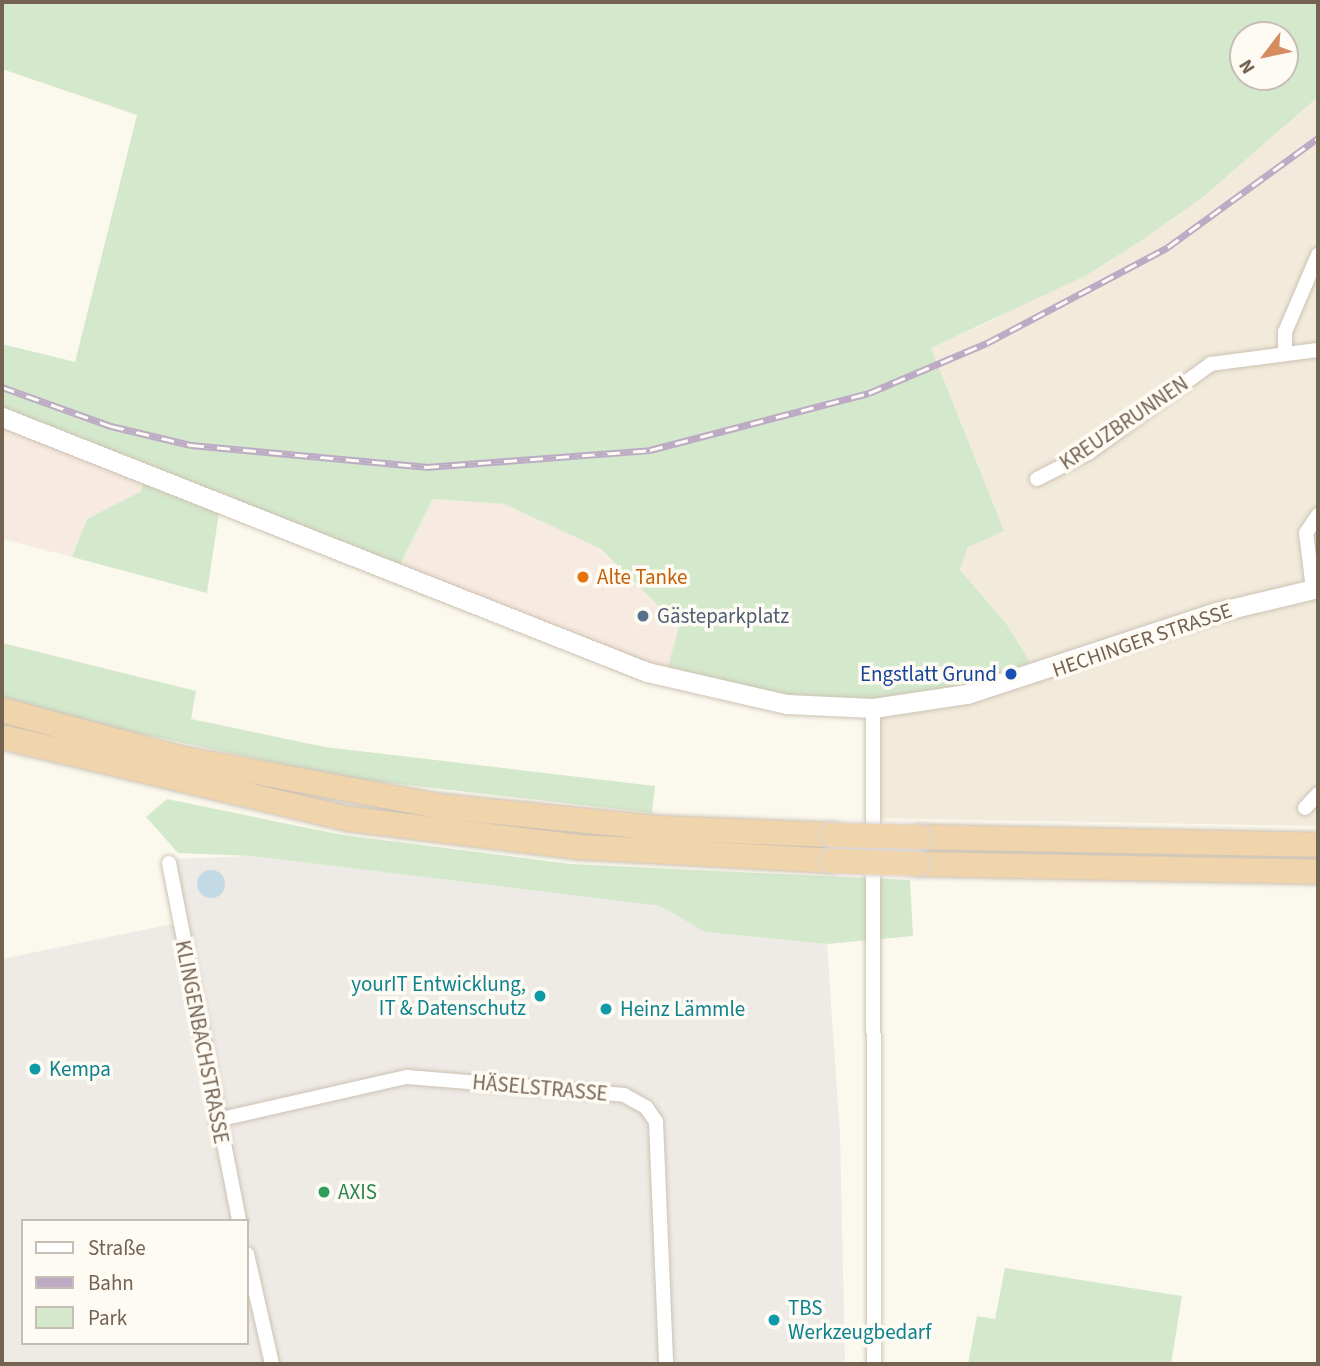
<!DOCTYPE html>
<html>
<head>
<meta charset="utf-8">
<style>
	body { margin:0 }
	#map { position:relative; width:1320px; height:1366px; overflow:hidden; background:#fbf8ed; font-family:"Source Sans 3",sans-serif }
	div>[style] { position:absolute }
	.residential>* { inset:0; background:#f2ebdc }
	.commercial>* { inset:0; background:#f7eae0 }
	.industrial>* { inset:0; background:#eeeae5 }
	.green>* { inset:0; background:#d4e8cc }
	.water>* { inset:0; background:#c3dae4 }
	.round { border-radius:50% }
	.roads { filter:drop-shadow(0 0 2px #cdc2b4) drop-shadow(0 0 2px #cdc2b4) }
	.minor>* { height:14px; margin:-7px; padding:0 7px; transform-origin:7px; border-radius:7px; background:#fff }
	.tertiary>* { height:19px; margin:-9.5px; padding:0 9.5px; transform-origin:9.5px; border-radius:9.5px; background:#fff }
	.trunk>* { height:24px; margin:-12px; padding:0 12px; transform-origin:12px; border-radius:12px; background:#f0d4ac }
	.rail>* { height:7px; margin-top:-3.5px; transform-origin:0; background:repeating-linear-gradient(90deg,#fefbf4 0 13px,#bdabc5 0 26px); box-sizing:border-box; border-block:2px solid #bdabc5 }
	.bridges { filter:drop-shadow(0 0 2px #dbd6d2) drop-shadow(0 0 2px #dbd6d2) }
	.trunk-bridge>* { height:24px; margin:-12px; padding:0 12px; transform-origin:12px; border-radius:12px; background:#f0d4ac }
	.dots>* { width:19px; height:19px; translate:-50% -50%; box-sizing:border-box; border:4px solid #fefbf4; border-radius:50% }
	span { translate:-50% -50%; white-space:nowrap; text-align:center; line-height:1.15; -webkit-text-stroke:7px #fefbf4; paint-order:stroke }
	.street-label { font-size:21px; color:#756352 }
	.food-label { font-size:21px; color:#c56008 }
	.left { translate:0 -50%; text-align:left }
	.service-label { font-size:21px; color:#4e5e75 }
	.transit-label { font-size:21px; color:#164399 }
	.right { translate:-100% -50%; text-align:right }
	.culture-label { font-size:21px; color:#0d838f }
	.leisure-label { font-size:21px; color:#27864d }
	.frame { position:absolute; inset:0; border:4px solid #756352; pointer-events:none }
	.legend { position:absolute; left:21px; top:1219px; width:228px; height:126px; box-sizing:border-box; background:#fefbf4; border:2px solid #c7beb3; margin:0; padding:9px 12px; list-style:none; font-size:21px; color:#756352 }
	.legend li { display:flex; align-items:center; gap:14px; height:35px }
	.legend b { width:35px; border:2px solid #c7beb3 }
	.north { position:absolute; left:1229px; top:21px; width:70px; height:70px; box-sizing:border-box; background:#fefbf4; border:2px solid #c7beb3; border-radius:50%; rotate:238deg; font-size:19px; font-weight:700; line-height:28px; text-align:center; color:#756352 }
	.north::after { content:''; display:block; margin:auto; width:24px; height:32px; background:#d78c60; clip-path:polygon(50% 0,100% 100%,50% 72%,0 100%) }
</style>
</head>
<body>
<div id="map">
	<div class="residential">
		<i style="clip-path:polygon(1318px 97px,1318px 826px,871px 818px,873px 708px,1005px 622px,960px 570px,968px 547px,1003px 531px,930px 348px,993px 320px,1203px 197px)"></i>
	</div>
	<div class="commercial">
		<i style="clip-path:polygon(2px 417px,148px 476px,140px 492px,87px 519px,72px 557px,2px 539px)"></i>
		<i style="clip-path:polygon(433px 499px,504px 504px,601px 549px,680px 626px,665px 678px,396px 573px)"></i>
	</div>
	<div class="industrial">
		<i style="clip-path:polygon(evenodd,252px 856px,660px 906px,705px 932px,827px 944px,840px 1135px,845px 1364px,2px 1364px,2px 959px,187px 921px,176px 859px,252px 856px,23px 1221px,247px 1221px,247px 1343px,23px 1343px,23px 1221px)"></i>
	</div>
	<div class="green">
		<i style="clip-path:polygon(evenodd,2px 2px,1318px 2px,1318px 97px,1203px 197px,1139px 242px,1085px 276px,931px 348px,1004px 531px,968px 547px,960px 570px,1005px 622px,1038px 675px,873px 708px,665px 678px,679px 626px,601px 549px,504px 504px,433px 499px,396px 573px,220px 505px,207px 593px,72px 557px,87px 519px,140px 492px,148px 476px,2px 417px,2px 344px,75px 362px,137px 115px,2px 69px,2px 2px,1243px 35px,1285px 35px,1285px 77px,1243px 77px,1243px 35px)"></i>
		<i style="clip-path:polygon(2px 643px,196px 691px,191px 719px,325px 747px,655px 786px,652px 813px,347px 778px,90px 723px,2px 697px)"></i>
		<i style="clip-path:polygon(167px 799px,342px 835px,570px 864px,910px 880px,913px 936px,827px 944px,705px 932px,660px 906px,252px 856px,178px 853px,146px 817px)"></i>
		<i style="clip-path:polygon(1005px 1268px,1182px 1296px,1171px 1364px,968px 1364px,977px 1316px,995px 1319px)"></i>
	</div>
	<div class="water">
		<i class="round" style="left:197px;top:870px;width:28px;height:28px"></i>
	</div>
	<div class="roads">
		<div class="minor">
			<i style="left:1285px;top:353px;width:21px;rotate:-90deg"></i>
			<i style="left:1285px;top:332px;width:84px;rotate:-66.8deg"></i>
			<i style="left:1037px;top:479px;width:57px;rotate:-27deg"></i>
			<i style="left:1088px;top:453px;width:152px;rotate:-35.9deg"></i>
			<i style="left:1211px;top:364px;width:108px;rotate:-7.5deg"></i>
			<i style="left:1313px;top:589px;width:56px;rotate:-97.1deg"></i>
			<i style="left:1306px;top:533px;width:22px;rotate:-56deg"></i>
			<i style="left:873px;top:708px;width:656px;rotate:89.91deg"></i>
			<i style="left:1305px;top:808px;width:19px;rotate:-47deg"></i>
			<i style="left:169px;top:863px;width:365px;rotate:78.9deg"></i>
			<i style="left:217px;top:1120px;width:195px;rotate:-12.8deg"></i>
			<i style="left:407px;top:1077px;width:218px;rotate:4.7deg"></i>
			<i style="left:624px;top:1095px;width:25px;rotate:29deg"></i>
			<i style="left:646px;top:1107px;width:18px;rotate:56deg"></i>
			<i style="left:656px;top:1122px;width:242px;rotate:87.6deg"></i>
			<i style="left:247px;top:1254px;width:113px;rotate:77.2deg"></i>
		</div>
		<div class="tertiary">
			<i style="left:2px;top:417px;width:694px;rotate:21.57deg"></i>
			<i style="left:647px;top:672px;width:144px;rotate:12.9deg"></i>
			<i style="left:787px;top:704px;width:86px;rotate:2.7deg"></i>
			<i style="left:873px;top:708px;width:95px;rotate:-8.5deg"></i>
			<i style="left:967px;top:694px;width:263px;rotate:-18.2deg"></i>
			<i style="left:1217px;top:612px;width:104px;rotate:-13.4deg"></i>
		</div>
		<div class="trunk">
			<i style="left:2px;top:710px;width:184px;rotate:15.1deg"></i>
			<i style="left:180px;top:758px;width:262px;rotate:10.5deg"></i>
			<i style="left:438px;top:806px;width:221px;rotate:5.7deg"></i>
			<i style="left:658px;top:828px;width:175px;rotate:2.3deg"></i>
			<i style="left:2px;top:737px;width:358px;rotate:13.3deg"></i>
			<i style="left:350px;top:819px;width:230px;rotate:7deg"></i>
			<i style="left:578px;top:847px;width:255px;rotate:3.1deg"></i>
			<i style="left:919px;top:837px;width:399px;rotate:1.1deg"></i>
			<i style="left:918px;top:864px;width:400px;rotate:1.1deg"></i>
		</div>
	</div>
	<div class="rail">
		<i style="left:2px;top:387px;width:116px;rotate:19.7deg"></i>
		<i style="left:111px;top:426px;width:82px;rotate:13.4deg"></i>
		<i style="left:191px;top:445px;width:236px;rotate:5.3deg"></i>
		<i style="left:426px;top:467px;width:225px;rotate:-4.3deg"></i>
		<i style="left:650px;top:450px;width:226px;rotate:-14.6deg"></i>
		<i style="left:869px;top:393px;width:128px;rotate:-23deg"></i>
		<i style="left:987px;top:343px;width:205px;rotate:-27.9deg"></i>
		<i style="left:1168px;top:247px;width:185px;rotate:-36deg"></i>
	</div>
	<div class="bridges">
		<div class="trunk-bridge">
			<i style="left:833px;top:835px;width:86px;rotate:1.3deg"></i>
			<i style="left:833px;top:861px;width:85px;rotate:2deg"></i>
		</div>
	</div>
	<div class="dots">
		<i style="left:583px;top:577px;background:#e8710a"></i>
		<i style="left:643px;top:616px;background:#5c6f8a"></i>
		<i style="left:1011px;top:674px;background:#1a4fb4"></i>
		<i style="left:540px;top:996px;background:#0f9aa8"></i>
		<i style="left:606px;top:1009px;background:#0f9aa8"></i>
		<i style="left:35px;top:1069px;background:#0f9aa8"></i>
		<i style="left:324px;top:1192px;background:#2e9e5b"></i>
		<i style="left:774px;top:1320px;background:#0f9aa8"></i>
	</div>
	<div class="street-label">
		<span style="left:1124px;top:423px;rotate:-34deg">KREUZBRUNNEN</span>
		<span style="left:1142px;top:640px;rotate:-19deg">HECHINGER STRASSE</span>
		<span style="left:202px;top:1042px;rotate:79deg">KLINGENBACHSTRASSE</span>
		<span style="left:540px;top:1088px;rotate:5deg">HÄSELSTRASSE</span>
	</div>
	<div class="food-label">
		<span class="left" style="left:597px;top:577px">Alte Tanke</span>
	</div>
	<div class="service-label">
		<span class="left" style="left:657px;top:616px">Gästeparkplatz</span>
	</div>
	<div class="transit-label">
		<span class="right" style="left:997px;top:674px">Engstlatt Grund</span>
	</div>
	<div class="culture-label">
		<span class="right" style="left:526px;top:996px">yourIT Entwicklung,<br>IT &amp; Datenschutz</span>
		<span class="left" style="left:620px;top:1009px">Heinz Lämmle</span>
		<span class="left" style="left:49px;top:1069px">Kempa</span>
		<span class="left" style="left:788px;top:1320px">TBS<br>Werkzeugbedarf</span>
	</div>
	<div class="leisure-label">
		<span class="left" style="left:338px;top:1192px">AXIS</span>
	</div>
	<div class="frame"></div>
	<ul class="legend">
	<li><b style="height:9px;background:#fff"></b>Straße</li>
	<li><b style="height:9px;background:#bdabc5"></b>Bahn</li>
	<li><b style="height:19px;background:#d4e8cc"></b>Park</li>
	</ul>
	<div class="north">N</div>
</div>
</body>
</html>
